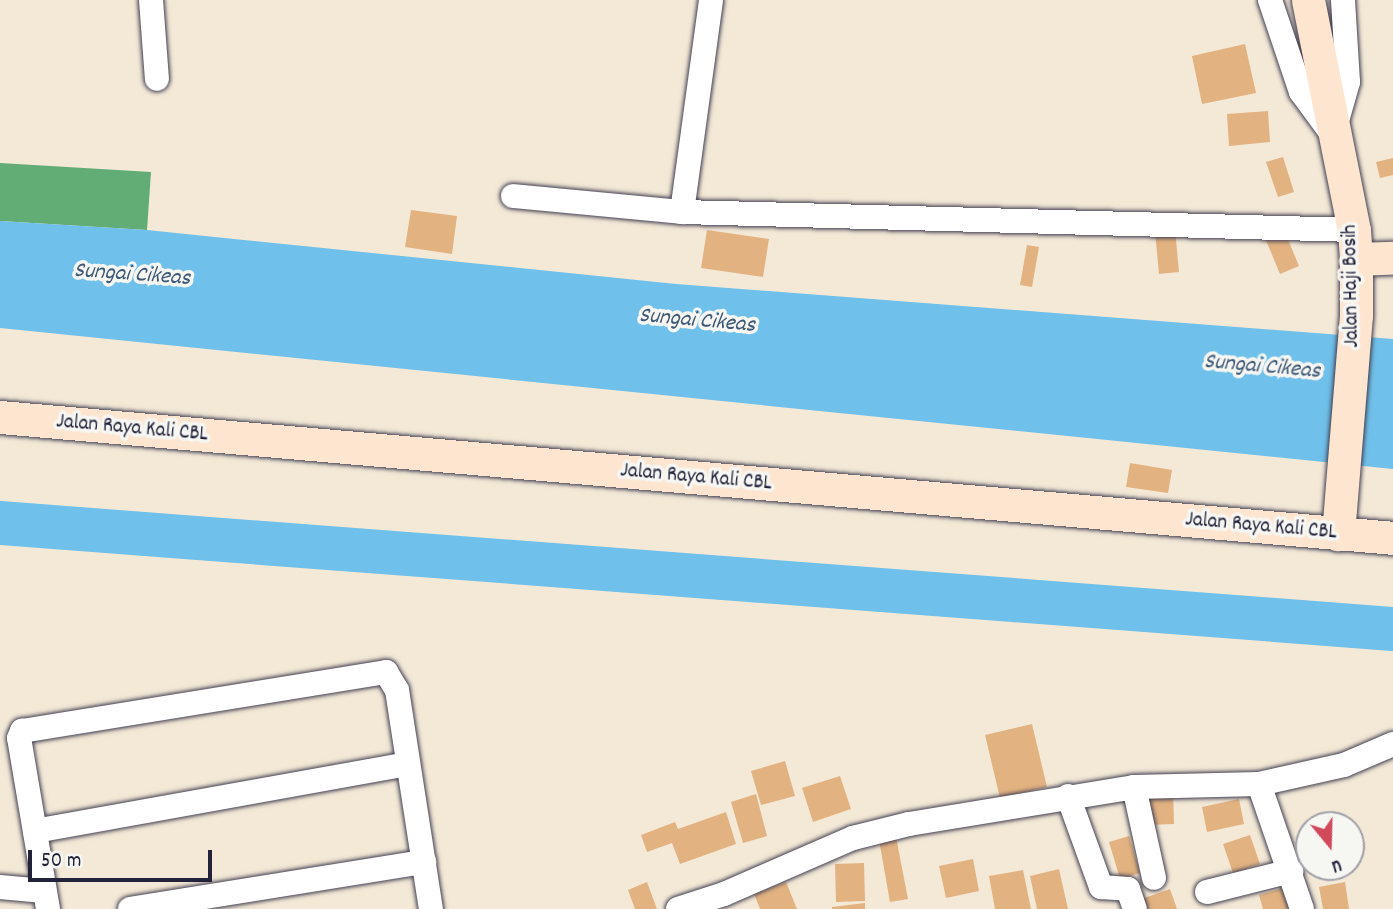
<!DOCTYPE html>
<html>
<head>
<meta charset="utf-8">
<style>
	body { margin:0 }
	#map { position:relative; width:1393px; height:909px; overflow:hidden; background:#f4e9d7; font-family:Dekko,sans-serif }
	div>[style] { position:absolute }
	.forest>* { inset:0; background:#62ac75 }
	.water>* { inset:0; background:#6fc0ea }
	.river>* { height:44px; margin:-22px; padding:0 22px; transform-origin:22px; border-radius:22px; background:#6fc0ea }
	.building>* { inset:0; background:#e3b281 }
	.roads { filter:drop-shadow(0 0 2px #424052) drop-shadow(0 0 2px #424052) }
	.street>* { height:24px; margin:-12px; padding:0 12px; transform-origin:12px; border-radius:12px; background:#fff }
	.secondary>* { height:33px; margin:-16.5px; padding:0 16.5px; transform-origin:16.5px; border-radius:16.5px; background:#fde5d0 }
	span { translate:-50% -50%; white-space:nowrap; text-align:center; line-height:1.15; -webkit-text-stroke:7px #f6f6f2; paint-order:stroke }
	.street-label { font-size:21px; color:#22223b }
	.water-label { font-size:23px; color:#3d5978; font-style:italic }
	.north { position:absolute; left:1295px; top:811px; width:70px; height:70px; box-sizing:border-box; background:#f6f6f2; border:2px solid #a1a1a9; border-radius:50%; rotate:161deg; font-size:19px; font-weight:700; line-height:28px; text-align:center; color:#22223b }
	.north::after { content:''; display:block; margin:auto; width:24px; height:32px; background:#d1495b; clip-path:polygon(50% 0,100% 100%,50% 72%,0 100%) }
	.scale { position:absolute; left:28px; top:850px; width:184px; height:32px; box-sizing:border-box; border:4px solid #22223b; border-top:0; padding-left:9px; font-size:21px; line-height:24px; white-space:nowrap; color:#22223b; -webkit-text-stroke:5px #f6f6f2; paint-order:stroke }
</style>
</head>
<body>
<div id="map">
	<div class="forest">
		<i style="clip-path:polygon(0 163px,151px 172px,147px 230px,0 221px)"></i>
	</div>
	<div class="water">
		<i style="clip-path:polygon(0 221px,147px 230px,676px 284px,1393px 339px,1393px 469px,0 328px)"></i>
	</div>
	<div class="river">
		<i style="left:0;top:523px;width:1397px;rotate:4.35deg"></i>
	</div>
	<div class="building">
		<i style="clip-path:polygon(1245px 44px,1256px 93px,1202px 104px,1192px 56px)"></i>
		<i style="clip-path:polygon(1268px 111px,1270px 142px,1229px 146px,1227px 114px)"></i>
		<i style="clip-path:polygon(1283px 157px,1294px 192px,1278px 197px,1266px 162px)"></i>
		<i style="clip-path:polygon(1393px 158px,1393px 175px,1380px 178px,1376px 162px)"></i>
		<i style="clip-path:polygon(411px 210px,457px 216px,452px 254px,405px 247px)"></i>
		<i style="clip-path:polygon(1175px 229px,1179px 272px,1159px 274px,1155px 231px)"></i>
		<i style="clip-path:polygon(707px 230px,769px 239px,763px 277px,701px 268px)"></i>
		<i style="clip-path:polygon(1284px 230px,1299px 266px,1280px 274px,1265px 238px)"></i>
		<i style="clip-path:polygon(1027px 245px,1039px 247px,1032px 287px,1020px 285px)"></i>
		<i style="clip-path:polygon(1130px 463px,1172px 470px,1168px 493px,1126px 487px)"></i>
		<i style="clip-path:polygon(1032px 724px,1047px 787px,1000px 798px,985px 735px)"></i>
		<i style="clip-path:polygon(785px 761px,795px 796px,761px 805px,751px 771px)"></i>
		<i style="clip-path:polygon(840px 776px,851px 809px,813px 822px,802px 788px)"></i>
		<i style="clip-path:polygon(1173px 791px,1174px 824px,1146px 825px,1145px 792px)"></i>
		<i style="clip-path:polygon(756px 794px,767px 836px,743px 843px,731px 802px)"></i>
		<i style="clip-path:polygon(1239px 799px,1244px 824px,1207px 832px,1202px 807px)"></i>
		<i style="clip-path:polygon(726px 812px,736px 844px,680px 864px,672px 843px,647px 852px,641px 835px,675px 822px,678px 829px)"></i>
		<i style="clip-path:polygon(1250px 835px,1260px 864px,1233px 873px,1223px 844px)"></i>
		<i style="clip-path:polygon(1129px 836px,1140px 873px,1120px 879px,1109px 842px)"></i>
		<i style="clip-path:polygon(896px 837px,908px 899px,890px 902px,879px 840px)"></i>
		<i style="clip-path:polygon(973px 859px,979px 891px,946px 898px,939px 866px)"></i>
		<i style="clip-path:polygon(864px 863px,865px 901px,836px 902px,835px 864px)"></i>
		<i style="clip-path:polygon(1059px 869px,1068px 909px,1037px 909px,1030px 876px)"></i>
		<i style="clip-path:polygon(1023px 870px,1031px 909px,995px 909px,989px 876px)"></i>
		<i style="clip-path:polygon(647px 882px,657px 909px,635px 909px,628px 890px)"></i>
		<i style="clip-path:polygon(786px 882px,797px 909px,760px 909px,754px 894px)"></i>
		<i style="clip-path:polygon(1345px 882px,1349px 909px,1323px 909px,1319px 887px)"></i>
		<i style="clip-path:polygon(1287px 887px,1293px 909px,1263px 909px,1259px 895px)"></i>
		<i style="clip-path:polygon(1170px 889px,1177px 909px,1142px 909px,1139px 900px)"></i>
		<i style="clip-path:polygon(865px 903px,865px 909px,832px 909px,832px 907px)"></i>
	</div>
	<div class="roads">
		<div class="street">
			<i style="left:151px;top:0;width:79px;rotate:85.7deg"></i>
			<i style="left:1270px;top:0;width:97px;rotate:71.4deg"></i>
			<i style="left:1301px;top:92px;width:52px;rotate:53.6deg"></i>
			<i style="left:1335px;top:128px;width:48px;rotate:-74.2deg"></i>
			<i style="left:1348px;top:82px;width:82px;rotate:-93.5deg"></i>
			<i style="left:513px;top:196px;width:170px;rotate:5.4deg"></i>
			<i style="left:682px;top:212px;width:672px;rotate:1.53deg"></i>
			<i style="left:682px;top:212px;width:214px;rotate:-82.2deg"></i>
			<i style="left:1259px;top:784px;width:132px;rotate:71deg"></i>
			<i style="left:1134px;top:787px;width:93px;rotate:77.6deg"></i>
			<i style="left:1068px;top:796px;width:97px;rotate:70.1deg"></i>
			<i style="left:1101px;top:887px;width:27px;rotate:4deg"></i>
			<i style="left:1128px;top:889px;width:21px;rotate:71deg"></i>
			<i style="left:35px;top:831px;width:378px;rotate:-10.2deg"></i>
			<i style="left:0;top:887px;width:44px;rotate:5.2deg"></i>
			<i style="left:1207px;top:892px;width:87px;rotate:-14deg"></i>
			<i style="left:48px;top:909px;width:173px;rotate:-99.6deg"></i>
			<i style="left:19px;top:738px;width:8px;rotate:-67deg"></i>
			<i style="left:22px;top:731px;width:369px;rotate:-9.2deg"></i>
			<i style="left:386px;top:672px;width:21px;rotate:59deg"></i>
			<i style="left:397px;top:690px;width:222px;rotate:81.2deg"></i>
			<i style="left:130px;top:909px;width:298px;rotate:-9.1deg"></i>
			<i style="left:678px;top:909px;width:48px;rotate:-18.1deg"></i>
			<i style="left:724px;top:894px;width:141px;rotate:-23.5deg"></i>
			<i style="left:853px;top:838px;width:58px;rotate:-14deg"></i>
			<i style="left:909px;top:824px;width:228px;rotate:-9.3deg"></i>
			<i style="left:1134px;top:787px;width:125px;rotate:-1.4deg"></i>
			<i style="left:1259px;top:784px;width:87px;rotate:-12.6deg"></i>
			<i style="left:1344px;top:765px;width:53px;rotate:-23.2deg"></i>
		</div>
		<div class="secondary">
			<i style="left:1308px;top:0;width:235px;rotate:78.7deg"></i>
			<i style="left:1354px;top:230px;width:29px;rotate:86deg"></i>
			<i style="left:1356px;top:259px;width:56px;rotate:90deg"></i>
			<i style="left:1356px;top:315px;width:220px;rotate:94.7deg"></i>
			<i style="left:1356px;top:259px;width:37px;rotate:-2deg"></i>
			<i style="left:0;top:417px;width:1398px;rotate:4.96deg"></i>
		</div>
	</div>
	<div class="street-label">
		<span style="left:1352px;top:286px;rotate:-91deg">Jalan Haji Bosih</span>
		<span style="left:132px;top:429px;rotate:5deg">Jalan Raya Kali CBL</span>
		<span style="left:696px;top:478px;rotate:5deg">Jalan Raya Kali CBL</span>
		<span style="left:1261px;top:527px;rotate:5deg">Jalan Raya Kali CBL</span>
	</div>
	<div class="water-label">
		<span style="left:132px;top:276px;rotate:4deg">Sungai Cikeas</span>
		<span style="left:697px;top:322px;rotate:5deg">Sungai Cikeas</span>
		<span style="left:1262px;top:368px;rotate:5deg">Sungai Cikeas</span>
	</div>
	<div class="north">U</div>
	<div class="scale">50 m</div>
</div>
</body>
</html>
